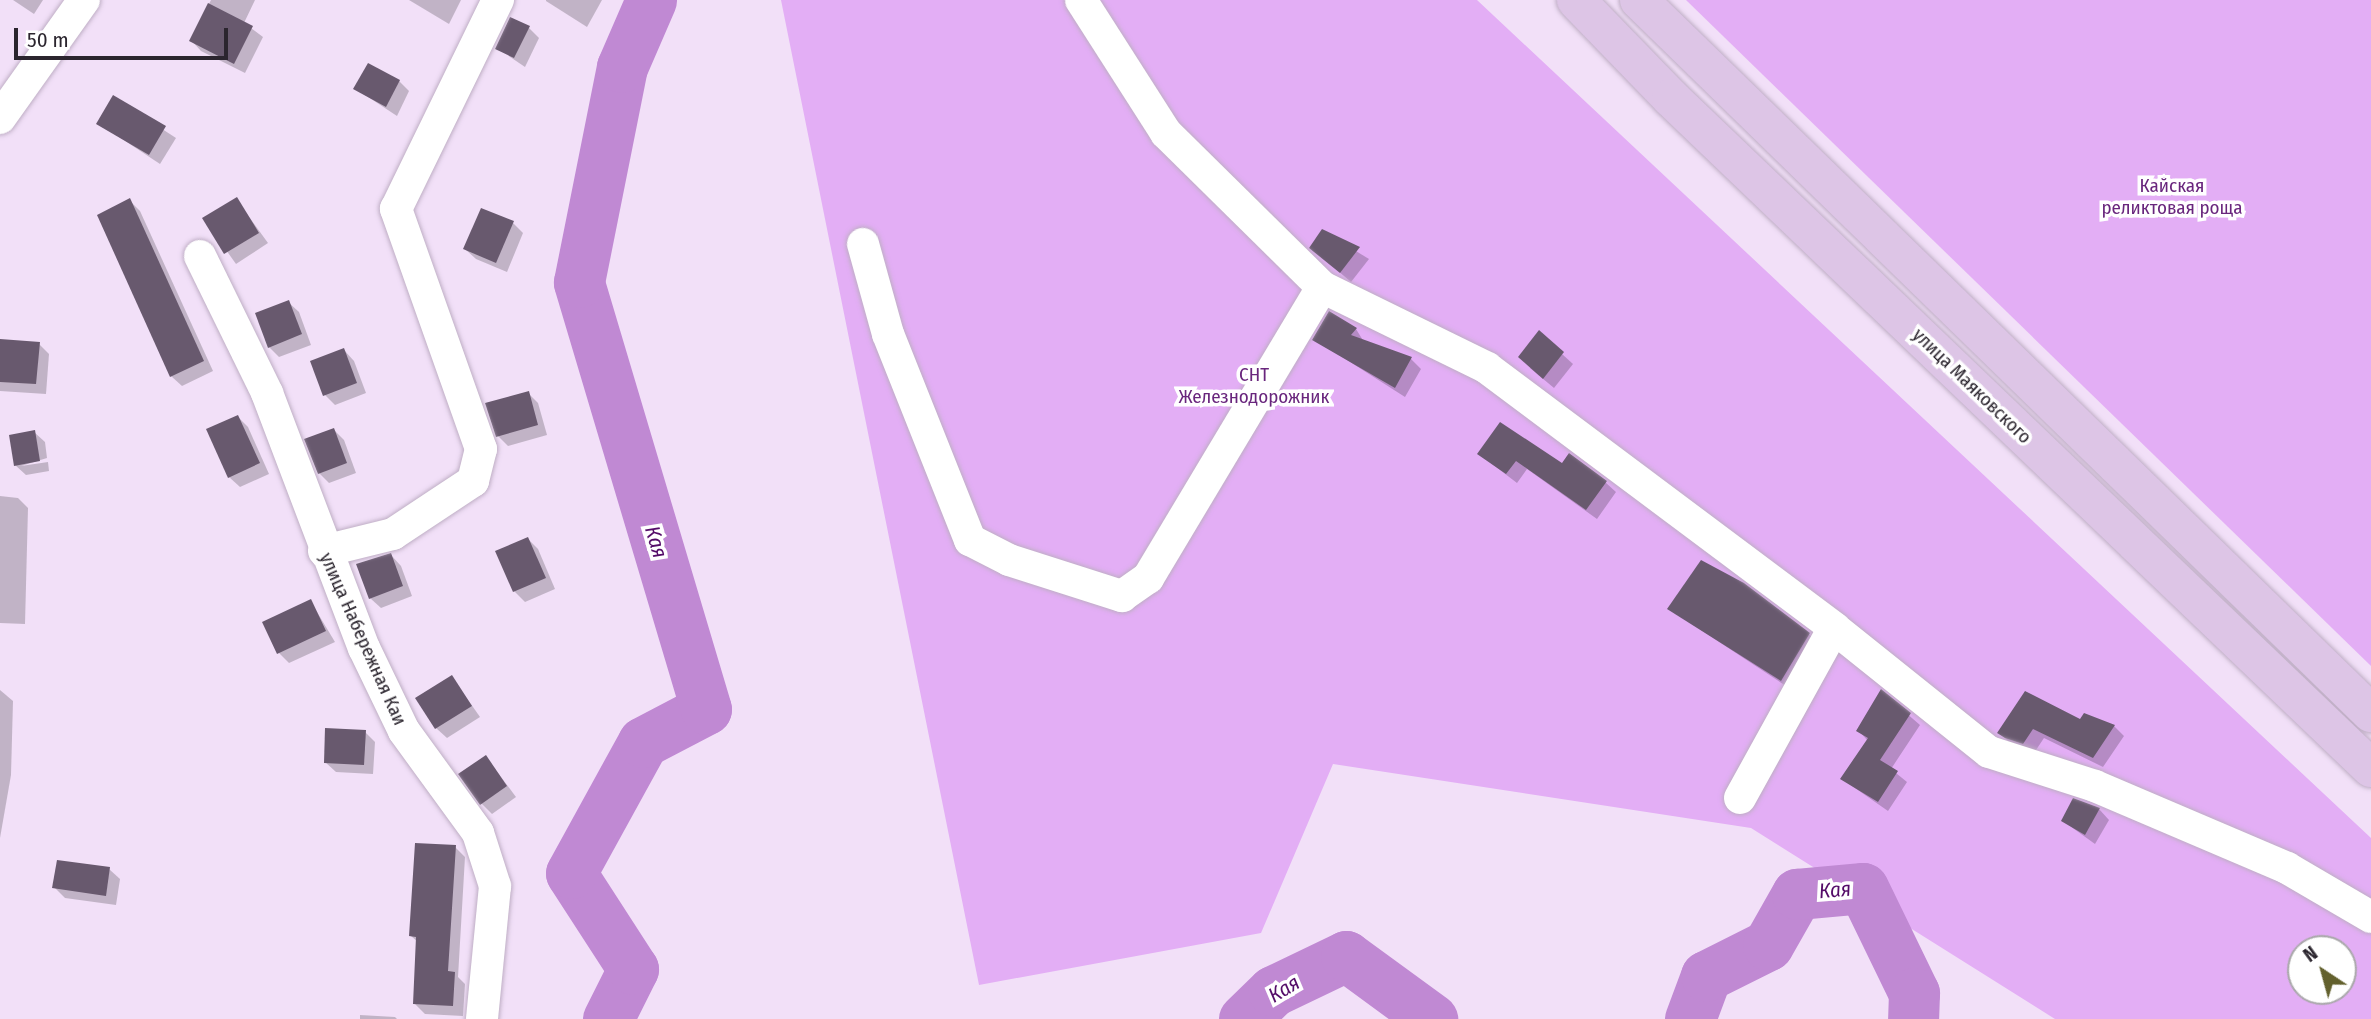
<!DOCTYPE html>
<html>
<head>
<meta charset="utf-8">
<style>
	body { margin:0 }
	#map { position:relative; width:2371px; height:1019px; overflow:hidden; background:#f2e0f8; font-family:"Fira Sans Condensed",sans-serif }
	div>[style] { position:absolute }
	.green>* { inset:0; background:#e3aef5 }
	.shadow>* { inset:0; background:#0003 }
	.river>* { height:51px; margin:-25.5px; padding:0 25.5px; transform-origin:25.5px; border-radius:25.5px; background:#c089d3 }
	.building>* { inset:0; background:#68596e }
	.roads { filter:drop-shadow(0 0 2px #bfaec5) drop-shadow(0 0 2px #bfaec5) }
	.minor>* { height:32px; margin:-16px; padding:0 16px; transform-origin:16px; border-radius:16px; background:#fff }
	.major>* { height:38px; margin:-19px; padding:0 19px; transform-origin:19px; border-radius:19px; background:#ddc5e6 }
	span { translate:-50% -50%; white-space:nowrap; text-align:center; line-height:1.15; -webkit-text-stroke:7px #fff; paint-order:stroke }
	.park-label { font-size:19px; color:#69267d }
	.street-label { font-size:19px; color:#2b252e }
	.water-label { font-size:21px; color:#540c68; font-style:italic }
	.north { position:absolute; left:2287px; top:935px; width:70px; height:70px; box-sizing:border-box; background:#fff; border:2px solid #aaa8ab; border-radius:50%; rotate:324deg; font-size:19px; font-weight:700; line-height:28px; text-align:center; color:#2b252e }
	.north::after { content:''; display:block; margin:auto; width:24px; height:32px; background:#63612e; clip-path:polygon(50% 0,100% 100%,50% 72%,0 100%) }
	.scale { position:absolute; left:14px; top:28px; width:214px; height:32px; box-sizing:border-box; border:4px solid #2b252e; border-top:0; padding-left:9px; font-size:21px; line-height:24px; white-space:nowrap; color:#2b252e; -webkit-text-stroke:5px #fff; paint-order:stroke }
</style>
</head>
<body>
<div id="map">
	<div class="green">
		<i style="clip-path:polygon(evenodd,781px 0,1477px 0,2371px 838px,2371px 1019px,2055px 1019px,1751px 828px,1333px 764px,1261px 933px,979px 985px,781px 0,2301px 949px,2343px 949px,2343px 991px,2301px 991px,2301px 949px)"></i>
		<i style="clip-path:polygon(1686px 0,2371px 0,2371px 666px)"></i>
	</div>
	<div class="shadow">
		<i style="clip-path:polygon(13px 0,43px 0,34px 14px)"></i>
		<i style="clip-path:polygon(211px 0,255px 0,244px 23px,263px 37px,245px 73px,201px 51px,191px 40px)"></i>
		<i style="clip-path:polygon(409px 0,461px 0,449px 24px)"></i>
		<i style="clip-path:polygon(602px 0,587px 27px,546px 1px,546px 0)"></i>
		<i style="clip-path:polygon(529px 28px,539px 38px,525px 67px,497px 48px)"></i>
		<i style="clip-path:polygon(399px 81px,409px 91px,397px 116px,356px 89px)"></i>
		<i style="clip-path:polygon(113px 97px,176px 138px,160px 164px,98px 123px)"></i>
		<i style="clip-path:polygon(236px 199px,268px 243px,236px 264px,204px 219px)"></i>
		<i style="clip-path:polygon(130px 201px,140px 211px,213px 371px,182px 386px,171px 376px)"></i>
		<i style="clip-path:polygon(513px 223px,523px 233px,507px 272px,476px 259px,465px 249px)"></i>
		<i style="clip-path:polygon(1323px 231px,1369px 259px,1351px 282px,1311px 248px)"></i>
		<i style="clip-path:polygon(288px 302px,299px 312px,311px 345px,279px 357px,269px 347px)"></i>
		<i style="clip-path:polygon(1356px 329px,1364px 342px,1411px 359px,1421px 369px,1405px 397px,1314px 339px)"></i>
		<i style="clip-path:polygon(0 341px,39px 344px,49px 354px,46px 394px,0 391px)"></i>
		<i style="clip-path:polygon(344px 350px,354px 361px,366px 393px,335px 405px,325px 395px)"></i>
		<i style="clip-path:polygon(1562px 354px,1573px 364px,1554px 388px,1530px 368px)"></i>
		<i style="clip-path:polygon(528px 393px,538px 403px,547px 435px,508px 446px,498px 436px)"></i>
		<i style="clip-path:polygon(238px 417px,248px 427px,269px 474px,240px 487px,229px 477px)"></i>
		<i style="clip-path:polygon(334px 430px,344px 440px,356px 473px,329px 483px,319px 473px)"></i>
		<i style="clip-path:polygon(34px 432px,45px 442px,47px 458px,21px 466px,48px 462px,49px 471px,26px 475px,15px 465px)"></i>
		<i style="clip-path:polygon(1479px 454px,1563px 465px,1605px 482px,1616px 492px,1597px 519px,1527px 469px,1517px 483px)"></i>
		<i style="clip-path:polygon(0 496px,18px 498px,28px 508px,25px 624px,0 623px)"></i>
		<i style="clip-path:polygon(528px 539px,538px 549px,555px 589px,525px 602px,514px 591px)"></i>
		<i style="clip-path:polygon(391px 555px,401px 566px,412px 596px,381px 608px,370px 598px)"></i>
		<i style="clip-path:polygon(311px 602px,335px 642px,289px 663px,279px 653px)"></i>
		<i style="clip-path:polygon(1669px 609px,1809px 634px,1819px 645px,1792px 690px)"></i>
		<i style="clip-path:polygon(452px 677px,480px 717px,447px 738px,436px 728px)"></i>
		<i style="clip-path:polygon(0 690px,13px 701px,11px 775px,0 838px)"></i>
		<i style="clip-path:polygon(1882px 692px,1920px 725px,1891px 769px,1907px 782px,1888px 811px,1842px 779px,1868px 741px,1858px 730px)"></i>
		<i style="clip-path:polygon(2080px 721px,2114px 726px,2124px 736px,2103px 767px,2044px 738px,2034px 753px,2010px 743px,2000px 733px)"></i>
		<i style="clip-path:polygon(365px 732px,375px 742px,373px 774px,336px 772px,325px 762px)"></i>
		<i style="clip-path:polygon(486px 757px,516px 797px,492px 814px,481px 803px)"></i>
		<i style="clip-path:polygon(2099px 809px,2109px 820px,2095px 844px,2063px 821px)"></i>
		<i style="clip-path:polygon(455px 847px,465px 857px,458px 977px,465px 984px,463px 1016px,425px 1014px,415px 1004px,418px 942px,411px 936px)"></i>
		<i style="clip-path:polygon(109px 869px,120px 879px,116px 905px,65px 898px,54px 887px)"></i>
		<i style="clip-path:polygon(360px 1015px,395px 1017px,397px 1019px,360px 1019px)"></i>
	</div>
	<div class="river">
		<i style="left:608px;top:1019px;width:56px;rotate:-63.4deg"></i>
		<i style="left:633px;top:969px;width:114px;rotate:-122.9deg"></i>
		<i style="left:571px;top:873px;width:149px;rotate:-61.2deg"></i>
		<i style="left:643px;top:742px;width:71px;rotate:-27.6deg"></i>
		<i style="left:706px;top:709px;width:445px;rotate:-106.6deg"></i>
		<i style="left:579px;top:282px;width:219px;rotate:-78.7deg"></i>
		<i style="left:622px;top:67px;width:73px;rotate:-66.6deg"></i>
		<i style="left:1244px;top:1019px;width:40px;rotate:-44deg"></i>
		<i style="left:1273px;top:991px;width:81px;rotate:-25.6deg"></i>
		<i style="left:1346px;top:956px;width:107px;rotate:36.2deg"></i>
		<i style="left:1690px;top:1019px;width:46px;rotate:-69.6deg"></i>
		<i style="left:1706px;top:976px;width:69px;rotate:-26.6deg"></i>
		<i style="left:1768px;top:945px;width:59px;rotate:-60.4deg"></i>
		<i style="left:1797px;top:894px;width:66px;rotate:-5.2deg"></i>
		<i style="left:1863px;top:888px;width:117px;rotate:64.1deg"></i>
		<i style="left:1914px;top:993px;width:26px;rotate:92deg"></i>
	</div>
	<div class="building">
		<i style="clip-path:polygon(208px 3px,253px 26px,234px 64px,189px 41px)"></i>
		<i style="clip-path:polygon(510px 17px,530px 26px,514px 58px,495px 49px)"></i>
		<i style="clip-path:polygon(368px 63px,400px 80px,386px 107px,353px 89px)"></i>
		<i style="clip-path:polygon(113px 95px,166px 126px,149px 155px,96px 124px)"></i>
		<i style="clip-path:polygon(237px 197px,259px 233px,224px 254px,202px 218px)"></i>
		<i style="clip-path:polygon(130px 198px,204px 361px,170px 377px,97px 215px)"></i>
		<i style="clip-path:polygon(481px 208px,514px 221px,496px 263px,463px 249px)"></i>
		<i style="clip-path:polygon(1322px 229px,1360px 247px,1340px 273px,1309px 248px)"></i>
		<i style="clip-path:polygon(289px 300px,302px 334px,268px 348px,255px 313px)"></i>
		<i style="clip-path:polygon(1329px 311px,1357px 328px,1351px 335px,1412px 357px,1395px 388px,1312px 340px)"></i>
		<i style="clip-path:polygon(1539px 330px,1564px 352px,1543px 379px,1518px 357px)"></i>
		<i style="clip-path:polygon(0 339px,40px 342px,36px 384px,0 382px)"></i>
		<i style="clip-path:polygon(344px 348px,357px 383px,323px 396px,310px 361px)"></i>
		<i style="clip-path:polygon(529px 391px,538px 425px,496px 437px,485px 403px)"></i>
		<i style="clip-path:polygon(238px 415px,260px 463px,228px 478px,206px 429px)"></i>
		<i style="clip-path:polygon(1500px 422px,1562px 463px,1569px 453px,1607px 481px,1586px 510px,1516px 461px,1506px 474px,1477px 454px)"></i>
		<i style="clip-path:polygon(334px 428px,347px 463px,318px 474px,304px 439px)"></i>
		<i style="clip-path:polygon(35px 430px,40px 461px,14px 466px,9px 435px)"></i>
		<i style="clip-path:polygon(528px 537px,546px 578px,513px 592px,495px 551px)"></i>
		<i style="clip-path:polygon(391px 553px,403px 586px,369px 599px,356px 564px)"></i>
		<i style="clip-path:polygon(1701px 560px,1744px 583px,1810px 633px,1781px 681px,1667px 609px)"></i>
		<i style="clip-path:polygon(311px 599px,326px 631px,277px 654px,262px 622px)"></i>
		<i style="clip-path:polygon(452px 675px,472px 706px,435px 729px,415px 698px)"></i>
		<i style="clip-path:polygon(1881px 689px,1911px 713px,1880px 760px,1898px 771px,1878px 802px,1840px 779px,1868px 738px,1856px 731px)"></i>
		<i style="clip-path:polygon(2025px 691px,2080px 719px,2084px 713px,2115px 725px,2093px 758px,2033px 729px,2023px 744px,2005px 738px,1997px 733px)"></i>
		<i style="clip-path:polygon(325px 728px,366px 730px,364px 765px,324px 763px)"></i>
		<i style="clip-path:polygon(486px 755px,507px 786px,480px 805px,458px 774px)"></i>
		<i style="clip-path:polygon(2073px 798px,2100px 808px,2085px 835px,2061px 821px)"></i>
		<i style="clip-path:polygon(415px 843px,456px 845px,448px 971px,455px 972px,453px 1006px,413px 1004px,416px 937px,409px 936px)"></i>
		<i style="clip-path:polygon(57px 860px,110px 867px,106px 896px,52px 888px)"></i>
	</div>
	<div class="roads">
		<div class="minor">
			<i style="left:1081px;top:0;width:158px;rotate:57.4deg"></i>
			<i style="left:1166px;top:133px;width:219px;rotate:44.6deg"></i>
			<i style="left:1322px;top:287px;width:184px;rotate:26.1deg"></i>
			<i style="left:1487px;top:368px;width:434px;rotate:36.8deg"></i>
			<i style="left:1834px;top:628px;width:198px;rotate:38.7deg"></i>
			<i style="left:1989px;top:752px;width:111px;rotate:17.8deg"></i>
			<i style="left:2095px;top:786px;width:209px;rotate:23.1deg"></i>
			<i style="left:2287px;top:868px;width:97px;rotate:30.3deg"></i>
			<i style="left:0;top:118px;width:145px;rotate:-54.6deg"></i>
			<i style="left:863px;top:244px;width:93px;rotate:74.5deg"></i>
			<i style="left:888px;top:334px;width:222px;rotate:68.3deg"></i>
			<i style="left:970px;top:540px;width:44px;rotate:27.1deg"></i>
			<i style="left:1009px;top:560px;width:119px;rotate:17.7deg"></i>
			<i style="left:1122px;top:596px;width:32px;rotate:-35deg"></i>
			<i style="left:1148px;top:578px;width:339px;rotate:-59.1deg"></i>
			<i style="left:200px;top:256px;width:153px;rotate:63.9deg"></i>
			<i style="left:267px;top:393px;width:273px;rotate:69.2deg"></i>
			<i style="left:364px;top:648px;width:92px;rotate:64.3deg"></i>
			<i style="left:404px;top:731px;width:126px;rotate:54deg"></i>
			<i style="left:478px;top:833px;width:56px;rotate:72.2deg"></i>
			<i style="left:495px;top:886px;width:134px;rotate:95.6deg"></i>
			<i style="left:324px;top:551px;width:71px;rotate:-13.8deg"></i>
			<i style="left:393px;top:534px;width:96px;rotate:-33.5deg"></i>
			<i style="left:473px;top:481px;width:33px;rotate:-76deg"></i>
			<i style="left:481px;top:449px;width:255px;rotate:-109.5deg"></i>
			<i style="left:396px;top:209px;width:233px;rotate:-64deg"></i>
			<i style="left:1740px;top:798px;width:194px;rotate:-61.1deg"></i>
		</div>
		<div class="major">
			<i style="left:1576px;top:0;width:136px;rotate:45.9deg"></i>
			<i style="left:1671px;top:98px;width:969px;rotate:43.75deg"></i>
			<i style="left:1639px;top:0;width:1022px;rotate:44.25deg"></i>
		</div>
	</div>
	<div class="park-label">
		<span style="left:2172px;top:197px">Кайская<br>реликтовая роща</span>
		<span style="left:1254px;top:386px">СНТ<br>Железнодорожник</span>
	</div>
	<div class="street-label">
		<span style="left:1972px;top:386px;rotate:44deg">улица Маяковского</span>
		<span style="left:363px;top:639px;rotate:66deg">улица Набережная Каи</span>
	</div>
	<div class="water-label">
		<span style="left:656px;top:542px;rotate:73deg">Кая</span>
		<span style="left:1835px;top:890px;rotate:-5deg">Кая</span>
		<span style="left:1284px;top:989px;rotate:-31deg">Кая</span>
	</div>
	<div class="north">N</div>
	<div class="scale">50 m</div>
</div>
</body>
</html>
